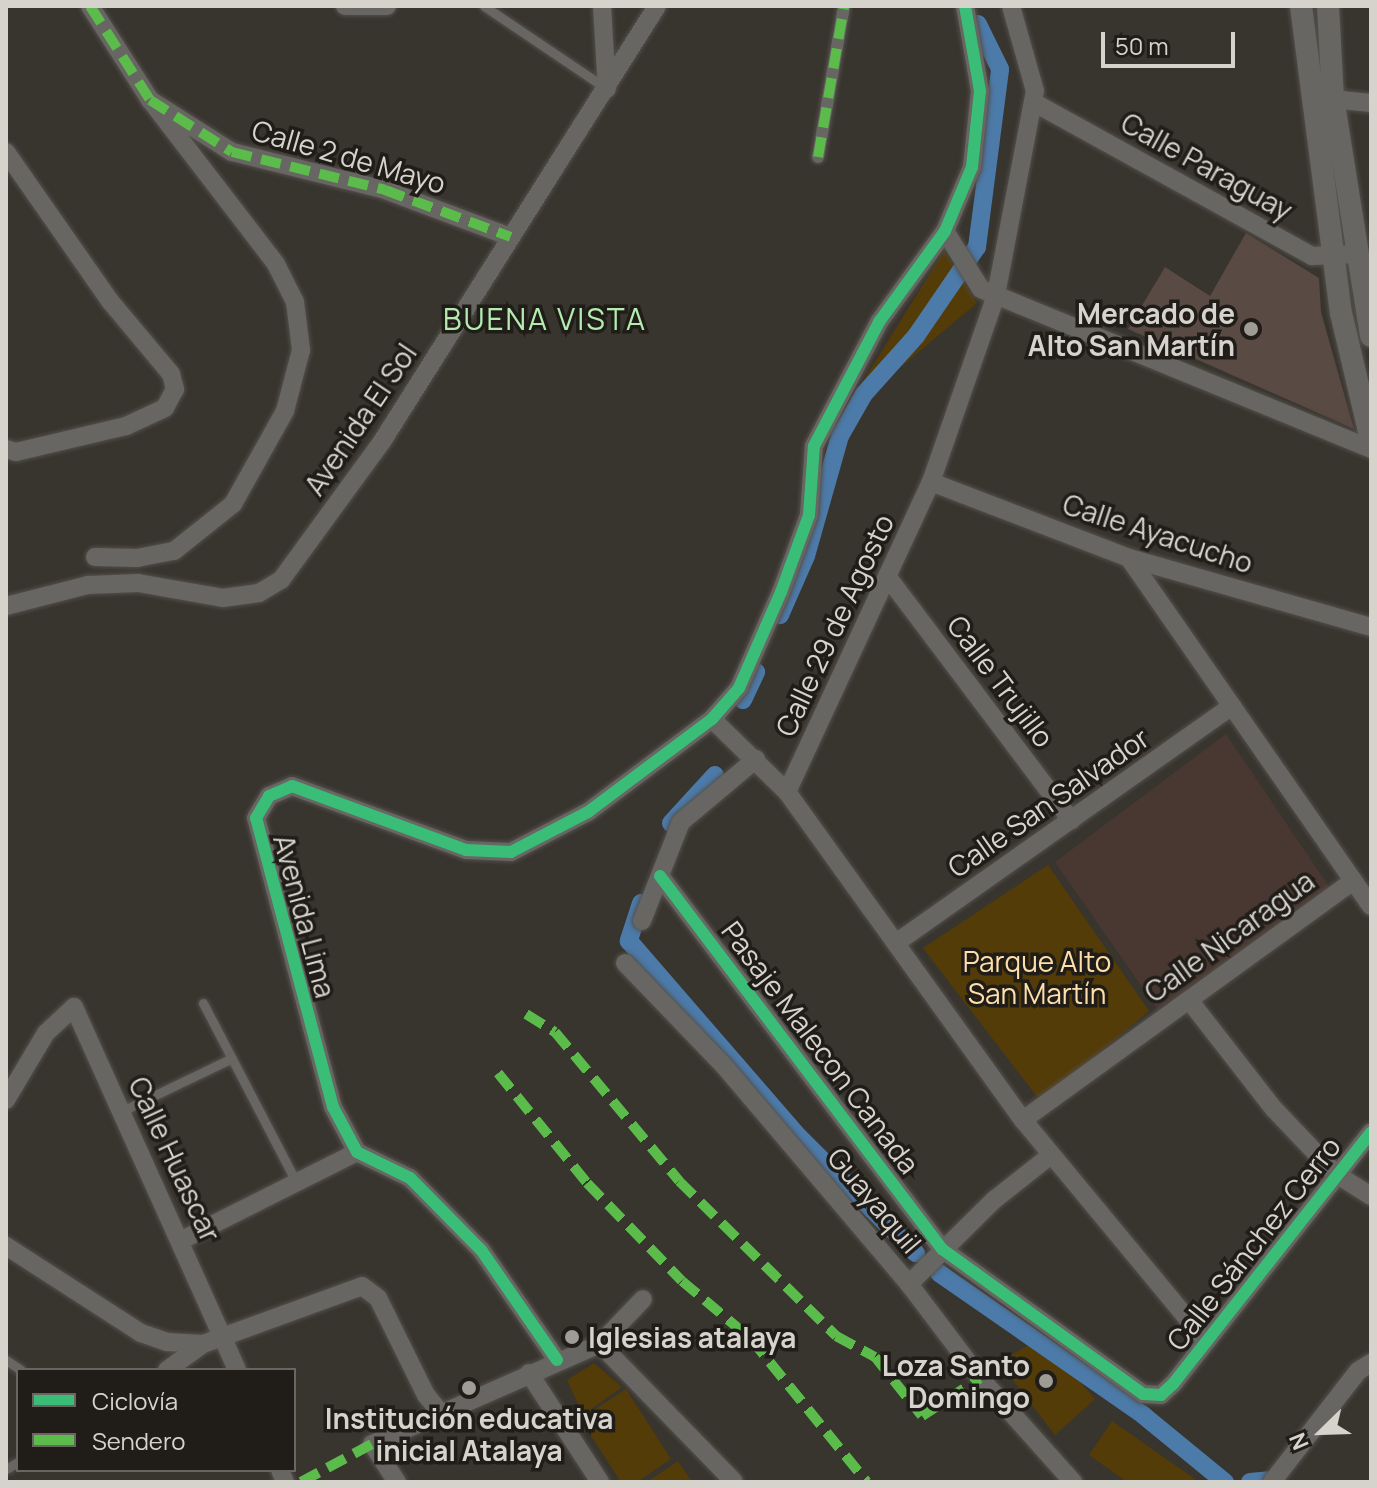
<!DOCTYPE html>
<html>
<head>
<meta charset="utf-8">
<style>
	body { margin:0 }
	#map { position:relative; width:1377px; height:1488px; overflow:hidden; background:#38342e; font-family:Manrope,sans-serif }
	div>[style] { position:absolute }
	.industrial>* { inset:0; background:#493831 }
	.green>* { inset:0; background:#543c09 }
	.canal>* { height:18px; margin:-9px; padding:0 9px; transform-origin:9px; border-radius:9px; background:#4c7aa9 }
	.building>* { inset:0; background:#594a43 }
	.roads { filter:drop-shadow(0 0 2px #534f4b) drop-shadow(0 0 2px #534f4b) }
	.service>* { height:9px; margin:-4.5px; padding:0 4.5px; transform-origin:4.5px; border-radius:4.5px; background:#686662 }
	.pedestrian>* { height:12px; margin:-6px; padding:0 6px; transform-origin:6px; border-radius:6px; background:#686662 }
	.minor>* { height:18px; margin:-9px; padding:0 9px; transform-origin:9px; border-radius:9px; background:#686662 }
	.tertiary>* { height:22px; margin:-11px; padding:0 11px; transform-origin:11px; border-radius:11px; background:#686662 }
	.quiet>* { height:10px; margin-top:-5px; transform-origin:0; background:repeating-linear-gradient(90deg,#5cbc4b 0 20px,transparent 0 30px) }
	.cycleway>* { height:12px; margin:-6px; padding:0 6px; transform-origin:6px; border-radius:6px; background:#3abd76 }
	.dots>* { width:22px; height:22px; translate:-50% -50%; box-sizing:border-box; border:4px solid #201d19; border-radius:50% }
	span { translate:-50% -50%; white-space:nowrap; text-align:center; line-height:1.15; -webkit-text-stroke:7px #201d19; paint-order:stroke }
	.street-label { font-size:28px; color:#d6d2cc }
	.poi-label { font-size:28px; color:#d6d2cc; font-weight:700 }
	.right { translate:-100% -50%; text-align:right }
	.left { translate:0 -50%; text-align:left }
	.park-label { font-size:28px; color:#fedea9 }
	.neighbourhood-label { font-size:30px; color:#b4ecb0; letter-spacing:2px }
	.frame { position:absolute; inset:0; border:8px solid #d6d2cc; pointer-events:none }
	.legend { position:absolute; left:16px; top:1368px; width:280px; height:104px; box-sizing:border-box; background:#201d19; border:2px solid #696561; margin:0; padding:10px 14px; list-style:none; font-size:24px; color:#d6d2cc }
	.legend li { display:flex; align-items:center; gap:16px; height:40px }
	.legend b { width:40px; border:2px solid #696561 }
	.north { position:absolute; left:1281px; top:1392px; width:80px; height:80px; -webkit-text-stroke:6px #201d19; paint-order:stroke; rotate:247deg; font-size:22px; font-weight:700; line-height:32px; text-align:center; color:#d6d2cc }
	.north::after { content:''; display:block; margin:auto; width:28px; height:36px; background:#d6d2cc; clip-path:polygon(50% 0,100% 100%,50% 72%,0 100%) }
	.scale { position:absolute; left:1101px; top:32px; width:134px; height:36px; box-sizing:border-box; border:4px solid #d6d2cc; border-top:0; padding-left:10px; font-size:24px; line-height:28px; white-space:nowrap; color:#d6d2cc; -webkit-text-stroke:6px #201d19; paint-order:stroke }
</style>
</head>
<body>
<div id="map">
	<div class="industrial">
		<i style="clip-path:polygon(1226px 734px,1330px 888px,1158px 1010px,1055px 862px)"></i>
	</div>
	<div class="green">
		<i style="clip-path:polygon(944px 251px,977px 303px,840px 418px)"></i>
		<i style="clip-path:polygon(1048px 865px,1149px 1011px,1041px 1102px,923px 948px)"></i>
		<i style="clip-path:polygon(1041px 1338px,1095px 1399px,1055px 1435px,999px 1362px)"></i>
		<i style="clip-path:polygon(594px 1363px,622px 1387px,583px 1415px,567px 1380px)"></i>
		<i style="clip-path:polygon(626px 1389px,671px 1459px,637px 1482px,621px 1482px,580px 1419px)"></i>
		<i style="clip-path:polygon(1112px 1421px,1195px 1479px,1193px 1482px,1127px 1482px,1089px 1455px)"></i>
		<i style="clip-path:polygon(678px 1461px,692px 1482px,647px 1482px)"></i>
	</div>
	<div class="canal">
		<i style="left:780px;top:615px;width:64px;rotate:-66.2deg"></i>
		<i style="left:806px;top:556px;width:125px;rotate:-74.2deg"></i>
		<i style="left:840px;top:436px;width:48px;rotate:-60.3deg"></i>
		<i style="left:864px;top:394px;width:78px;rotate:-48.1deg"></i>
		<i style="left:916px;top:336px;width:108px;rotate:-55.6deg"></i>
		<i style="left:977px;top:247px;width:179px;rotate:-82.6deg"></i>
		<i style="left:1000px;top:69px;width:50px;rotate:-116.1deg"></i>
		<i style="left:743px;top:700px;width:31px;rotate:-65deg"></i>
		<i style="left:671px;top:823px;width:65px;rotate:-47.5deg"></i>
		<i style="left:641px;top:903px;width:40px;rotate:108deg"></i>
		<i style="left:629px;top:941px;width:259px;rotate:49.1deg"></i>
		<i style="left:799px;top:1137px;width:165px;rotate:44.8deg"></i>
		<i style="left:939px;top:1273px;width:249px;rotate:34.8deg"></i>
		<i style="left:1143px;top:1415px;width:106px;rotate:39.3deg"></i>
		<i style="left:1250px;top:1482px;width:22px;rotate:-5deg"></i>
	</div>
	<div class="building">
		<i style="clip-path:polygon(1246px 233px,1319px 278px,1321px 312px,1354px 429px,1128px 329px,1165px 267px,1210px 296px)"></i>
	</div>
	<div class="roads">
		<div class="service">
			<i style="left:484px;top:6px;width:148px;rotate:34deg"></i>
			<i style="left:203px;top:1003px;width:202px;rotate:62.5deg"></i>
			<i style="left:122px;top:1111px;width:122px;rotate:-25.7deg"></i>
			<i style="left:6px;top:1360px;width:18px;rotate:34deg"></i>
			<i style="left:6px;top:1469px;width:14px;rotate:-30deg"></i>
		</div>
		<div class="pedestrian">
			<i style="left:818px;top:157px;width:153px;rotate:-80.2deg"></i>
		</div>
		<div class="minor">
			<i style="left:90px;top:6px;width:112px;rotate:57.4deg"></i>
			<i style="left:150px;top:100px;width:97px;rotate:32.4deg"></i>
			<i style="left:232px;top:152px;width:158px;rotate:13.9deg"></i>
			<i style="left:385px;top:190px;width:134px;rotate:20.5deg"></i>
			<i style="left:345px;top:6px;width:42px"></i>
			<i style="left:602px;top:6px;width:83px;rotate:86.6deg"></i>
			<i style="left:1322px;top:98px;width:49px;rotate:5.8deg"></i>
			<i style="left:1033px;top:102px;width:319px;rotate:28.9deg"></i>
			<i style="left:1312px;top:256px;width:46px;rotate:-2.5deg"></i>
			<i style="left:6px;top:152px;width:182px;rotate:55.1deg"></i>
			<i style="left:110px;top:301px;width:95px;rotate:50.1deg"></i>
			<i style="left:171px;top:374px;width:16px;rotate:75deg"></i>
			<i style="left:175px;top:389px;width:21px;rotate:118deg"></i>
			<i style="left:165px;top:408px;width:43px;rotate:155.2deg"></i>
			<i style="left:126px;top:426px;width:113px;rotate:166.7deg"></i>
			<i style="left:16px;top:452px;width:10px;rotate:-163deg"></i>
			<i style="left:945px;top:231px;width:68px;rotate:58.2deg"></i>
			<i style="left:981px;top:289px;width:422px;rotate:22.3deg"></i>
			<i style="left:931px;top:482px;width:212px;rotate:21deg"></i>
			<i style="left:1129px;top:558px;width:252px;rotate:15.9deg"></i>
			<i style="left:95px;top:557px;width:42px;rotate:1.4deg"></i>
			<i style="left:137px;top:558px;width:38px;rotate:-11deg"></i>
			<i style="left:174px;top:551px;width:75px;rotate:-38.5deg"></i>
			<i style="left:233px;top:504px;width:107px;rotate:-60.8deg"></i>
			<i style="left:285px;top:411px;width:63px;rotate:-75.3deg"></i>
			<i style="left:301px;top:350px;width:48px;rotate:-97.1deg"></i>
			<i style="left:295px;top:302px;width:42px;rotate:-116.6deg"></i>
			<i style="left:276px;top:264px;width:207px;rotate:-127.5deg"></i>
			<i style="left:1129px;top:558px;width:424px;rotate:55.2deg"></i>
			<i style="left:887px;top:576px;width:306px;rotate:53deg"></i>
			<i style="left:6px;top:606px;width:85px;rotate:-14.4deg"></i>
			<i style="left:88px;top:585px;width:50px;rotate:-2.3deg"></i>
			<i style="left:138px;top:583px;width:86px;rotate:10deg"></i>
			<i style="left:223px;top:598px;width:36px;rotate:-8deg"></i>
			<i style="left:259px;top:593px;width:26px;rotate:-31deg"></i>
			<i style="left:281px;top:580px;width:173px;rotate:-53.9deg"></i>
			<i style="left:383px;top:440px;width:513px;rotate:-57.73deg"></i>
			<i style="left:712px;top:719px;width:105px;rotate:44.2deg"></i>
			<i style="left:787px;top:792px;width:404px;rotate:54.3deg"></i>
			<i style="left:1023px;top:1120px;width:287px;rotate:50.4deg"></i>
			<i style="left:787px;top:792px;width:342px;rotate:-65.1deg"></i>
			<i style="left:931px;top:482px;width:198px;rotate:-70.8deg"></i>
			<i style="left:996px;top:295px;width:208px;rotate:-79.2deg"></i>
			<i style="left:1035px;top:91px;width:88px;rotate:-105.8deg"></i>
			<i style="left:660px;top:876px;width:468px;rotate:52.9deg"></i>
			<i style="left:942px;top:1249px;width:248px;rotate:35.8deg"></i>
			<i style="left:1143px;top:1394px;width:18px;rotate:3deg"></i>
			<i style="left:1161px;top:1395px;width:16px;rotate:-43deg"></i>
			<i style="left:1173px;top:1384px;width:320px;rotate:-51.8deg"></i>
			<i style="left:642px;top:921px;width:106px;rotate:-68.5deg"></i>
			<i style="left:681px;top:822px;width:98px;rotate:-40deg"></i>
			<i style="left:896px;top:943px;width:411px;rotate:-35.2deg"></i>
			<i style="left:625px;top:963px;width:144px;rotate:46.1deg"></i>
			<i style="left:725px;top:1067px;width:285px;rotate:49.7deg"></i>
			<i style="left:909px;top:1284px;width:118px;rotate:52.9deg"></i>
			<i style="left:980px;top:1378px;width:140px;rotate:48.2deg"></i>
			<i style="left:1189px;top:1000px;width:138px;rotate:52.1deg"></i>
			<i style="left:1274px;top:1109px;width:90px;rotate:46.4deg"></i>
			<i style="left:1336px;top:1174px;width:41px;rotate:32.2deg"></i>
			<i style="left:6px;top:1100px;width:78px;rotate:-59.2deg"></i>
			<i style="left:46px;top:1033px;width:38px;rotate:-43deg"></i>
			<i style="left:74px;top:1007px;width:398px;rotate:65.8deg"></i>
			<i style="left:1023px;top:1120px;width:406px;rotate:-35.9deg"></i>
			<i style="left:182px;top:1240px;width:196px;rotate:-26.7deg"></i>
			<i style="left:6px;top:1246px;width:161px;rotate:32.8deg"></i>
			<i style="left:141px;top:1333px;width:28px;rotate:19deg"></i>
			<i style="left:167px;top:1342px;width:36px;rotate:3deg"></i>
			<i style="left:909px;top:1284px;width:120px;rotate:-44.7deg"></i>
			<i style="left:994px;top:1200px;width:73px;rotate:-38.3deg"></i>
			<i style="left:600px;top:1344px;width:192px;rotate:45.8deg"></i>
			<i style="left:557px;top:1360px;width:134px;rotate:-124.6deg"></i>
			<i style="left:481px;top:1250px;width:101px;rotate:-134.6deg"></i>
			<i style="left:410px;top:1178px;width:59px;rotate:-153.9deg"></i>
			<i style="left:357px;top:1152px;width:51px;rotate:-118.1deg"></i>
			<i style="left:333px;top:1107px;width:299px;rotate:-104.9deg"></i>
			<i style="left:256px;top:818px;width:26px;rotate:-59deg"></i>
			<i style="left:269px;top:796px;width:25px;rotate:-23deg"></i>
			<i style="left:292px;top:786px;width:185px;rotate:20.2deg"></i>
			<i style="left:466px;top:850px;width:45px;rotate:2.5deg"></i>
			<i style="left:511px;top:852px;width:87px;rotate:-27.5deg"></i>
			<i style="left:588px;top:812px;width:155px;rotate:-36.9deg"></i>
			<i style="left:712px;top:719px;width:41px;rotate:-48.9deg"></i>
			<i style="left:739px;top:688px;width:105px;rotate:-66.4deg"></i>
			<i style="left:781px;top:592px;width:82px;rotate:-70deg"></i>
			<i style="left:809px;top:515px;width:69px;rotate:-85.9deg"></i>
			<i style="left:814px;top:446px;width:140px;rotate:-62.3deg"></i>
			<i style="left:879px;top:322px;width:112px;rotate:-54deg"></i>
			<i style="left:945px;top:231px;width:69px;rotate:-67.1deg"></i>
			<i style="left:972px;top:167px;width:76px;rotate:-84deg"></i>
			<i style="left:980px;top:91px;width:86px;rotate:-100deg"></i>
			<i style="left:167px;top:1370px;width:44px;rotate:-35.8deg"></i>
			<i style="left:203px;top:1344px;width:169px;rotate:-20deg"></i>
			<i style="left:362px;top:1286px;width:20px;rotate:37deg"></i>
			<i style="left:378px;top:1298px;width:108px;rotate:63.7deg"></i>
			<i style="left:426px;top:1395px;width:26px;rotate:51deg"></i>
			<i style="left:529px;top:1373px;width:130px;rotate:56.9deg"></i>
			<i style="left:280px;top:1470px;width:13px;rotate:67deg"></i>
			<i style="left:397px;top:1482px;width:45px;rotate:-123.3deg"></i>
			<i style="left:372px;top:1444px;width:249px;rotate:-23.7deg"></i>
			<i style="left:600px;top:1344px;width:62px;rotate:-46.3deg"></i>
			<i style="left:1272px;top:1482px;width:140px;rotate:-52.2deg"></i>
			<i style="left:1358px;top:1371px;width:15px;rotate:-32deg"></i>
		</div>
		<div class="tertiary">
			<i style="left:1301px;top:6px;width:310px;rotate:82.6deg"></i>
			<i style="left:1341px;top:313px;width:130px;rotate:76.7deg"></i>
			<i style="left:1328px;top:6px;width:92px;rotate:86.9deg"></i>
			<i style="left:1333px;top:98px;width:241px;rotate:80.9deg"></i>
		</div>
	</div>
	<div class="quiet">
		<i style="left:90px;top:6px;width:112px;rotate:57.4deg"></i>
		<i style="left:150px;top:100px;width:97px;rotate:32.4deg"></i>
		<i style="left:232px;top:152px;width:158px;rotate:13.9deg"></i>
		<i style="left:385px;top:190px;width:134px;rotate:20.5deg"></i>
		<i style="left:818px;top:157px;width:153px;rotate:-80.2deg"></i>
		<i style="left:526px;top:1014px;width:34px;rotate:32deg"></i>
		<i style="left:555px;top:1032px;width:194px;rotate:50.2deg"></i>
		<i style="left:679px;top:1181px;width:221px;rotate:44.6deg"></i>
		<i style="left:836px;top:1336px;width:44px;rotate:28.3deg"></i>
		<i style="left:875px;top:1357px;width:75px;rotate:51.5deg"></i>
		<i style="left:922px;top:1416px;width:69px;rotate:-33.2deg"></i>
		<i style="left:498px;top:1073px;width:141px;rotate:51deg"></i>
		<i style="left:587px;top:1183px;width:136px;rotate:45.9deg"></i>
		<i style="left:682px;top:1281px;width:90px;rotate:40deg"></i>
		<i style="left:751px;top:1339px;width:184px;rotate:51deg"></i>
		<i style="left:301px;top:1482px;width:81px;rotate:-28.2deg"></i>
	</div>
	<div class="cycleway">
		<i style="left:660px;top:876px;width:468px;rotate:52.9deg"></i>
		<i style="left:942px;top:1249px;width:248px;rotate:35.8deg"></i>
		<i style="left:1143px;top:1394px;width:18px;rotate:3deg"></i>
		<i style="left:1161px;top:1395px;width:16px;rotate:-43deg"></i>
		<i style="left:1173px;top:1384px;width:320px;rotate:-51.8deg"></i>
		<i style="left:557px;top:1360px;width:134px;rotate:-124.6deg"></i>
		<i style="left:481px;top:1250px;width:101px;rotate:-134.6deg"></i>
		<i style="left:410px;top:1178px;width:59px;rotate:-153.9deg"></i>
		<i style="left:357px;top:1152px;width:51px;rotate:-118.1deg"></i>
		<i style="left:333px;top:1107px;width:299px;rotate:-104.9deg"></i>
		<i style="left:256px;top:818px;width:26px;rotate:-59deg"></i>
		<i style="left:269px;top:796px;width:25px;rotate:-23deg"></i>
		<i style="left:292px;top:786px;width:185px;rotate:20.2deg"></i>
		<i style="left:466px;top:850px;width:45px;rotate:2.5deg"></i>
		<i style="left:511px;top:852px;width:87px;rotate:-27.5deg"></i>
		<i style="left:588px;top:812px;width:155px;rotate:-36.9deg"></i>
		<i style="left:712px;top:719px;width:41px;rotate:-48.9deg"></i>
		<i style="left:739px;top:688px;width:105px;rotate:-66.4deg"></i>
		<i style="left:781px;top:592px;width:82px;rotate:-70deg"></i>
		<i style="left:809px;top:515px;width:69px;rotate:-85.9deg"></i>
		<i style="left:814px;top:446px;width:140px;rotate:-62.3deg"></i>
		<i style="left:879px;top:322px;width:112px;rotate:-54deg"></i>
		<i style="left:945px;top:231px;width:69px;rotate:-67.1deg"></i>
		<i style="left:972px;top:167px;width:76px;rotate:-84deg"></i>
		<i style="left:980px;top:91px;width:86px;rotate:-100deg"></i>
	</div>
	<div class="dots">
		<i style="left:1251px;top:329px;background:#9f9b95"></i>
		<i style="left:572px;top:1337px;background:#9f9b95"></i>
		<i style="left:1046px;top:1381px;background:#9f9b95"></i>
		<i style="left:469px;top:1388px;background:#9f9b95"></i>
	</div>
	<div class="street-label">
		<span style="left:349px;top:156px;rotate:16deg">Calle 2 de Mayo</span>
		<span style="left:1207px;top:166px;rotate:29deg">Calle Paraguay</span>
		<span style="left:360px;top:419px;rotate:-56deg">Avenida El Sol</span>
		<span style="left:1158px;top:533px;rotate:18deg">Calle Ayacucho</span>
		<span style="left:834px;top:625px;rotate:-65deg">Calle 29 de Agosto</span>
		<span style="left:1001px;top:681px;rotate:53deg">Calle Trujillo</span>
		<span style="left:1048px;top:802px;rotate:-35deg">Calle San Salvador</span>
		<span style="left:305px;top:916px;rotate:75deg">Avenida Lima</span>
		<span style="left:1229px;top:936px;rotate:-36deg">Calle Nicaragua</span>
		<span style="left:821px;top:1047px;rotate:53deg">Pasaje Malecon Canada</span>
		<span style="left:175px;top:1159px;rotate:65deg">Calle Huascar</span>
		<span style="left:875px;top:1200px;rotate:50deg">Guayaquil</span>
		<span style="left:1253px;top:1243px;rotate:-52deg">Calle Sánchez Cerro</span>
	</div>
	<div class="poi-label">
		<span class="right" style="left:1235px;top:329px">Mercado de<br>Alto San Martín</span>
		<span class="left" style="left:588px;top:1337px">Iglesias atalaya</span>
		<span class="right" style="left:1030px;top:1381px">Loza Santo<br>Domingo</span>
		<span style="left:469px;top:1434px">Institución educativa<br>inicial Atalaya</span>
	</div>
	<div class="park-label">
		<span style="left:1037px;top:977px">Parque Alto<br>San Martín</span>
	</div>
	<div class="neighbourhood-label">
		<span style="left:545px;top:319px">BUENA VISTA</span>
	</div>
	<div class="frame"></div>
	<ul class="legend">
	<li><b style="height:10px;background:#3abd76"></b>Ciclovía</li>
	<li><b style="height:10px;background:#5cbc4b"></b>Sendero</li>
	</ul>
	<div class="north">N</div>
	<div class="scale">50 m</div>
</div>
</body>
</html>
